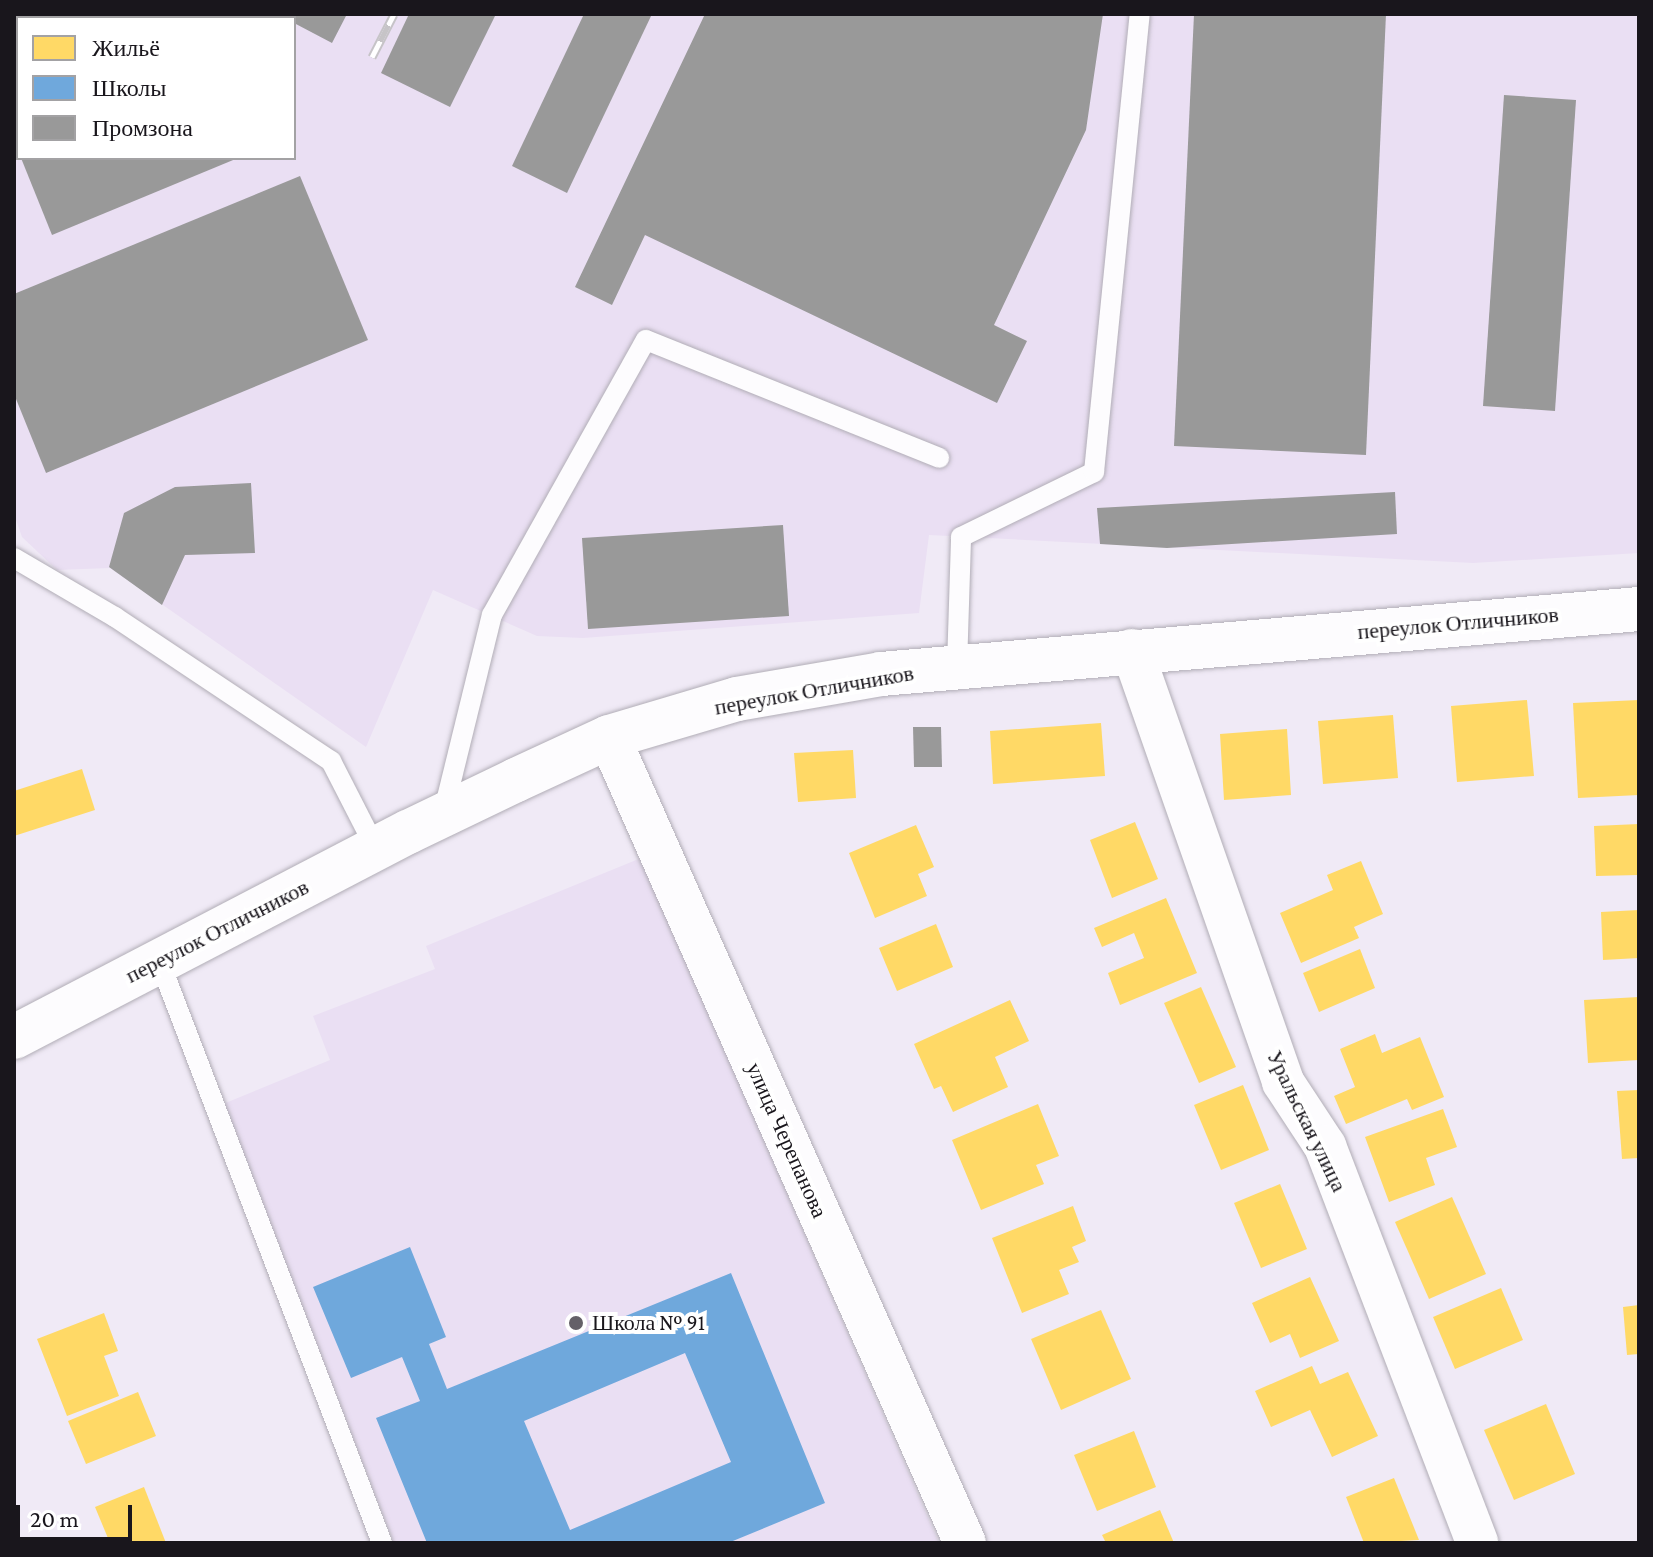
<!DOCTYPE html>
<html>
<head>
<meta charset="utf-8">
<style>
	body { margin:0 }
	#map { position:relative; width:1653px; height:1557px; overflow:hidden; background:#f0eaf6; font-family:"Crimson Pro",serif }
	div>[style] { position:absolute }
	.built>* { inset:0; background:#eadff3 }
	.homes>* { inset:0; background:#ffd966 }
	.schools>* { inset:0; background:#6fa8dc }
	.industry>* { inset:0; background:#999 }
	.roads { filter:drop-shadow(0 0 2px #b1adb6) drop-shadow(0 0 2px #b1adb6) }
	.lane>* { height:20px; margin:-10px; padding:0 10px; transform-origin:10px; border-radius:10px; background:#fdfcfe }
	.street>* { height:42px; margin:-21px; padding:0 21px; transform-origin:21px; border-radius:21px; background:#fdfcfe }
	.secondary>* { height:44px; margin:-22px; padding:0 22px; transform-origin:22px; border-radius:22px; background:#fdfcfe }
	.rail>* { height:9px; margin-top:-4.5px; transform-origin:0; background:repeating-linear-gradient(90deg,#fff 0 18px,#c6c4c7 0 36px); box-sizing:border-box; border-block:2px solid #c6c4c7 }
	.dots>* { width:22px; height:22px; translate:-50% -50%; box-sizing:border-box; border:4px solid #fff; border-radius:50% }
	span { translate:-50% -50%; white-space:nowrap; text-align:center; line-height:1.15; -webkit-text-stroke:8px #fff; paint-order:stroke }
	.street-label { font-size:22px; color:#19161c }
	.poi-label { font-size:22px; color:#19161c }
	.left { translate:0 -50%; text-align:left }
	.frame { position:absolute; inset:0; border:16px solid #19161c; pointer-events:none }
	.legend { position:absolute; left:16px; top:16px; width:280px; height:144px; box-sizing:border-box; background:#fff; border:2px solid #a3a2a4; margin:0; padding:10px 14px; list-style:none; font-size:24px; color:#19161c }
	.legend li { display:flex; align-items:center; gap:16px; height:40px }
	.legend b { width:40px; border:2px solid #a3a2a4 }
	.scale { position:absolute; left:16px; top:1505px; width:116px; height:36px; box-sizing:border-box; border:4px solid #19161c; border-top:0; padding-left:10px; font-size:24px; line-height:28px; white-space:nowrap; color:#19161c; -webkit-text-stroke:6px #fff; paint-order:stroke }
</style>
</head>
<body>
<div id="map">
	<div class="built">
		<i style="clip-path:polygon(evenodd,14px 14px,1639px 14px,1639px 553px,1473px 563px,929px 535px,919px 613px,583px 638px,537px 636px,433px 590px,366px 747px,110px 568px,57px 570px,22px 537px,14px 514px,14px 14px,18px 18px,294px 18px,294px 158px,18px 158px,18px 18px)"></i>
		<i style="clip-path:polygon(641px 858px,939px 1543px,394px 1543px,223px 1104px,330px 1060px,313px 1016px,435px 969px,426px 946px)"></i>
	</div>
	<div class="homes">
		<i style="clip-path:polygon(1527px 700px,1534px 776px,1457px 782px,1451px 706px)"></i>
		<i style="clip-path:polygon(1639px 700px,1639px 795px,1578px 798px,1573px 703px)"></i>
		<i style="clip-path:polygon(1393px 715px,1398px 778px,1323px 784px,1318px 721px)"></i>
		<i style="clip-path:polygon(1101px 723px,1105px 776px,993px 784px,990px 731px)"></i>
		<i style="clip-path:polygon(1287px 729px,1291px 795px,1224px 800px,1220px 734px)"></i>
		<i style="clip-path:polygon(853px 750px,856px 798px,798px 802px,794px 753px)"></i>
		<i style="clip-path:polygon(82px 769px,95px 810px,14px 836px,14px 791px)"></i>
		<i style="clip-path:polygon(1135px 822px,1158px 879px,1112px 898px,1090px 840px)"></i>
		<i style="clip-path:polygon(1639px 824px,1639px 875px,1596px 876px,1594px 826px)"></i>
		<i style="clip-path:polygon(916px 825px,934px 867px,918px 874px,927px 896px,875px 918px,849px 853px)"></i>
		<i style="clip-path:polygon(1361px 861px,1383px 914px,1354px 927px,1359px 938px,1301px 963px,1280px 913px,1333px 890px,1327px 875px)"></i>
		<i style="clip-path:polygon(1166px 898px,1197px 973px,1120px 1005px,1108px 973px,1144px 958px,1134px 933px,1102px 947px,1094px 928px)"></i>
		<i style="clip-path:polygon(1639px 910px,1639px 958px,1603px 960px,1601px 912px)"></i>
		<i style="clip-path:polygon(936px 924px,953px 967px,897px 991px,879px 948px)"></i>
		<i style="clip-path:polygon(1360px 949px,1375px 988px,1319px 1012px,1303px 973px)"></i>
		<i style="clip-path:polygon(1201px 987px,1236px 1067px,1199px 1083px,1164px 1003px)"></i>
		<i style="clip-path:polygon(1639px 997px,1639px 1060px,1588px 1063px,1584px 1000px)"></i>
		<i style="clip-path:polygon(1010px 1000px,1029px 1041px,995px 1057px,1008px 1087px,953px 1112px,941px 1086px,934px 1089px,914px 1044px)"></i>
		<i style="clip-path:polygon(1375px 1034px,1382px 1053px,1420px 1037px,1444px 1097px,1412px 1110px,1407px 1099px,1346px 1124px,1334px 1096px,1355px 1087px,1340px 1049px)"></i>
		<i style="clip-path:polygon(1243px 1085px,1269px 1150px,1221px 1170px,1194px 1105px)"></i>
		<i style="clip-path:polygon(1639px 1090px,1639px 1158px,1622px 1159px,1617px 1091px)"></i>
		<i style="clip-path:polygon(1038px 1104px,1059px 1156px,1036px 1165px,1044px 1184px,981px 1210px,952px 1140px)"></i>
		<i style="clip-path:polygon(1443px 1109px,1457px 1147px,1426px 1158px,1435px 1185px,1389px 1202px,1365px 1137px)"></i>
		<i style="clip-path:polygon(1280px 1184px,1307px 1249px,1261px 1268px,1234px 1203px)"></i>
		<i style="clip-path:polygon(1452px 1197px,1486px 1274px,1429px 1299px,1395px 1222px)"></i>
		<i style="clip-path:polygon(1073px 1206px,1086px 1241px,1072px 1247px,1079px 1262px,1059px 1270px,1069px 1294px,1022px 1313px,992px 1238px)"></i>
		<i style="clip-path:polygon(1310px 1277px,1339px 1341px,1300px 1358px,1290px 1334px,1270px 1343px,1252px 1303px)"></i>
		<i style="clip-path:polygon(1501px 1288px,1523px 1340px,1455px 1369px,1433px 1317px)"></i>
		<i style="clip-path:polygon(1639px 1305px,1639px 1354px,1627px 1355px,1623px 1307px)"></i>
		<i style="clip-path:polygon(1101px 1310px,1131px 1379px,1061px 1410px,1031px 1339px)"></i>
		<i style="clip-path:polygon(104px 1313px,118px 1351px,104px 1356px,119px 1396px,67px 1416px,37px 1339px)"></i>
		<i style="clip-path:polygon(1312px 1366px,1320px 1384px,1348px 1372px,1378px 1436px,1332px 1457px,1310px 1410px,1271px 1427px,1255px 1391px)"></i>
		<i style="clip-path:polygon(138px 1392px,156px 1436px,86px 1464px,68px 1421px)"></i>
		<i style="clip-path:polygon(1546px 1404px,1575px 1474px,1514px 1500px,1484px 1430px)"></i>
		<i style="clip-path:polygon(1134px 1431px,1156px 1487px,1097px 1511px,1074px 1455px)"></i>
		<i style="clip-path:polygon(1394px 1478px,1419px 1540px,1364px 1543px,1346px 1497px)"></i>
		<i style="clip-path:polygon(144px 1487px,166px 1543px,110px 1543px,95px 1507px)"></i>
		<i style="clip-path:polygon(1160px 1510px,1174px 1543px,1106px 1543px,1102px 1535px)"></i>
	</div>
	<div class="schools">
		<i style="clip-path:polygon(evenodd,410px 1247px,446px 1337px,429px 1344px,447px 1389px,731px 1273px,825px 1503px,728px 1543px,427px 1543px,376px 1418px,420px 1401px,402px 1357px,351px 1378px,313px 1287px,410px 1247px,685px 1353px,731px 1462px,570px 1530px,524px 1421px,685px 1353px)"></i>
	</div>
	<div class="industry">
		<i style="clip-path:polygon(282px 14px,347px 14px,332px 43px,294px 23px,294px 18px,280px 17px)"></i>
		<i style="clip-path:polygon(409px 14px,496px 14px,450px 107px,381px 73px)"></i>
		<i style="clip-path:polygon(584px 14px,652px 14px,567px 193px,512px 166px)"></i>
		<i style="clip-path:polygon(705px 14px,1103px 14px,1086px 130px,994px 325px,1027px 341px,997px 403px,645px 235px,612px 305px,575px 287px)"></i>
		<i style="clip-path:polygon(1194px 14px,1386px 14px,1366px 455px,1174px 446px)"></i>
		<i style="clip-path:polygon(1504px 95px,1576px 100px,1555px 411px,1483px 406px)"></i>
		<i style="clip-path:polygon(21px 158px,238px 158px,52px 235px)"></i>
		<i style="clip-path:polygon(300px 176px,368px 340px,46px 473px,14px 394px,14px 294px)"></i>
		<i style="clip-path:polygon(251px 483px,255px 553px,185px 555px,162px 605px,109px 567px,124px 513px,175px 487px)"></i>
		<i style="clip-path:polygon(1395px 492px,1397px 534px,1167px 548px,1100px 544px,1097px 508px)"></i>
		<i style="clip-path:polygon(783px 525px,789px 616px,588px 629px,582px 538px)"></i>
		<i style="clip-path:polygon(913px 727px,941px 727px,942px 767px,914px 767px)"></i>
	</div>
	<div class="roads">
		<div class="lane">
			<i style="left:27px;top:18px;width:5px;rotate:-53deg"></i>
			<i style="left:14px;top:37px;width:7px;rotate:-56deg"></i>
			<i style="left:14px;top:558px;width:117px;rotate:30.3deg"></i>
			<i style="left:115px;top:617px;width:260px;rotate:33.7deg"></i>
			<i style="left:331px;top:761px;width:99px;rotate:62.9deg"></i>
			<i style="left:957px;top:667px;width:130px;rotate:-88.2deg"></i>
			<i style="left:961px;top:537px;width:148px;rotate:-26deg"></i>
			<i style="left:1094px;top:472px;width:460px;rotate:-84.3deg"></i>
			<i style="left:443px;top:814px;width:205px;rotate:-76.2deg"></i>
			<i style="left:492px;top:615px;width:315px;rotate:-60.8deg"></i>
			<i style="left:646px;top:340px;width:316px;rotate:21.9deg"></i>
			<i style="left:159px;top:960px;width:624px;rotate:69.07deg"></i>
		</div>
		<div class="street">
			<i style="left:1132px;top:650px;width:458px;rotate:70.7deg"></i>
			<i style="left:1283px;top:1082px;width:77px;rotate:56.7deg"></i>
			<i style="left:1325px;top:1146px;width:425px;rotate:69deg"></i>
			<i style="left:609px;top:737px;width:881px;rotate:66.17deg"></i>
		</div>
		<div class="secondary">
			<i style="left:14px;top:1037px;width:444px;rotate:-27.5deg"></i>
			<i style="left:408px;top:832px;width:120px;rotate:-25.7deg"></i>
			<i style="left:516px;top:780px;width:102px;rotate:-24.8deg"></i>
			<i style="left:609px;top:737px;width:134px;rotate:-16.5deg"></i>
			<i style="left:737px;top:699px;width:146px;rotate:-9.8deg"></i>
			<i style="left:881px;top:674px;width:761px;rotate:-4.9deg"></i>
		</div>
	</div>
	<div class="rail">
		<i style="left:372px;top:57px;width:48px;rotate:-62.9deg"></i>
	</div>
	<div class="dots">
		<i style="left:576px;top:1323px;background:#646068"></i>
	</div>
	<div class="street-label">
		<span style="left:1458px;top:623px;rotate:-5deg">переулок Отличников</span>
		<span style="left:814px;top:690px;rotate:-10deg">переулок Отличников</span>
		<span style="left:217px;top:931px;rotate:-27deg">переулок Отличников</span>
		<span style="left:1307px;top:1121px;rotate:64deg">Уральская улица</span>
		<span style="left:787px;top:1140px;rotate:66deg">улица Черепанова</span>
	</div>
	<div class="poi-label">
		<span class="left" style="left:592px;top:1323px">Школа № 91</span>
	</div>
	<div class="frame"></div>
	<ul class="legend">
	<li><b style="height:22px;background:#ffd966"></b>Жильё</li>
	<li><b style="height:22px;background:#6fa8dc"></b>Школы</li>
	<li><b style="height:22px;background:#999"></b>Промзона</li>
	</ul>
	<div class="scale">20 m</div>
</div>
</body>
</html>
